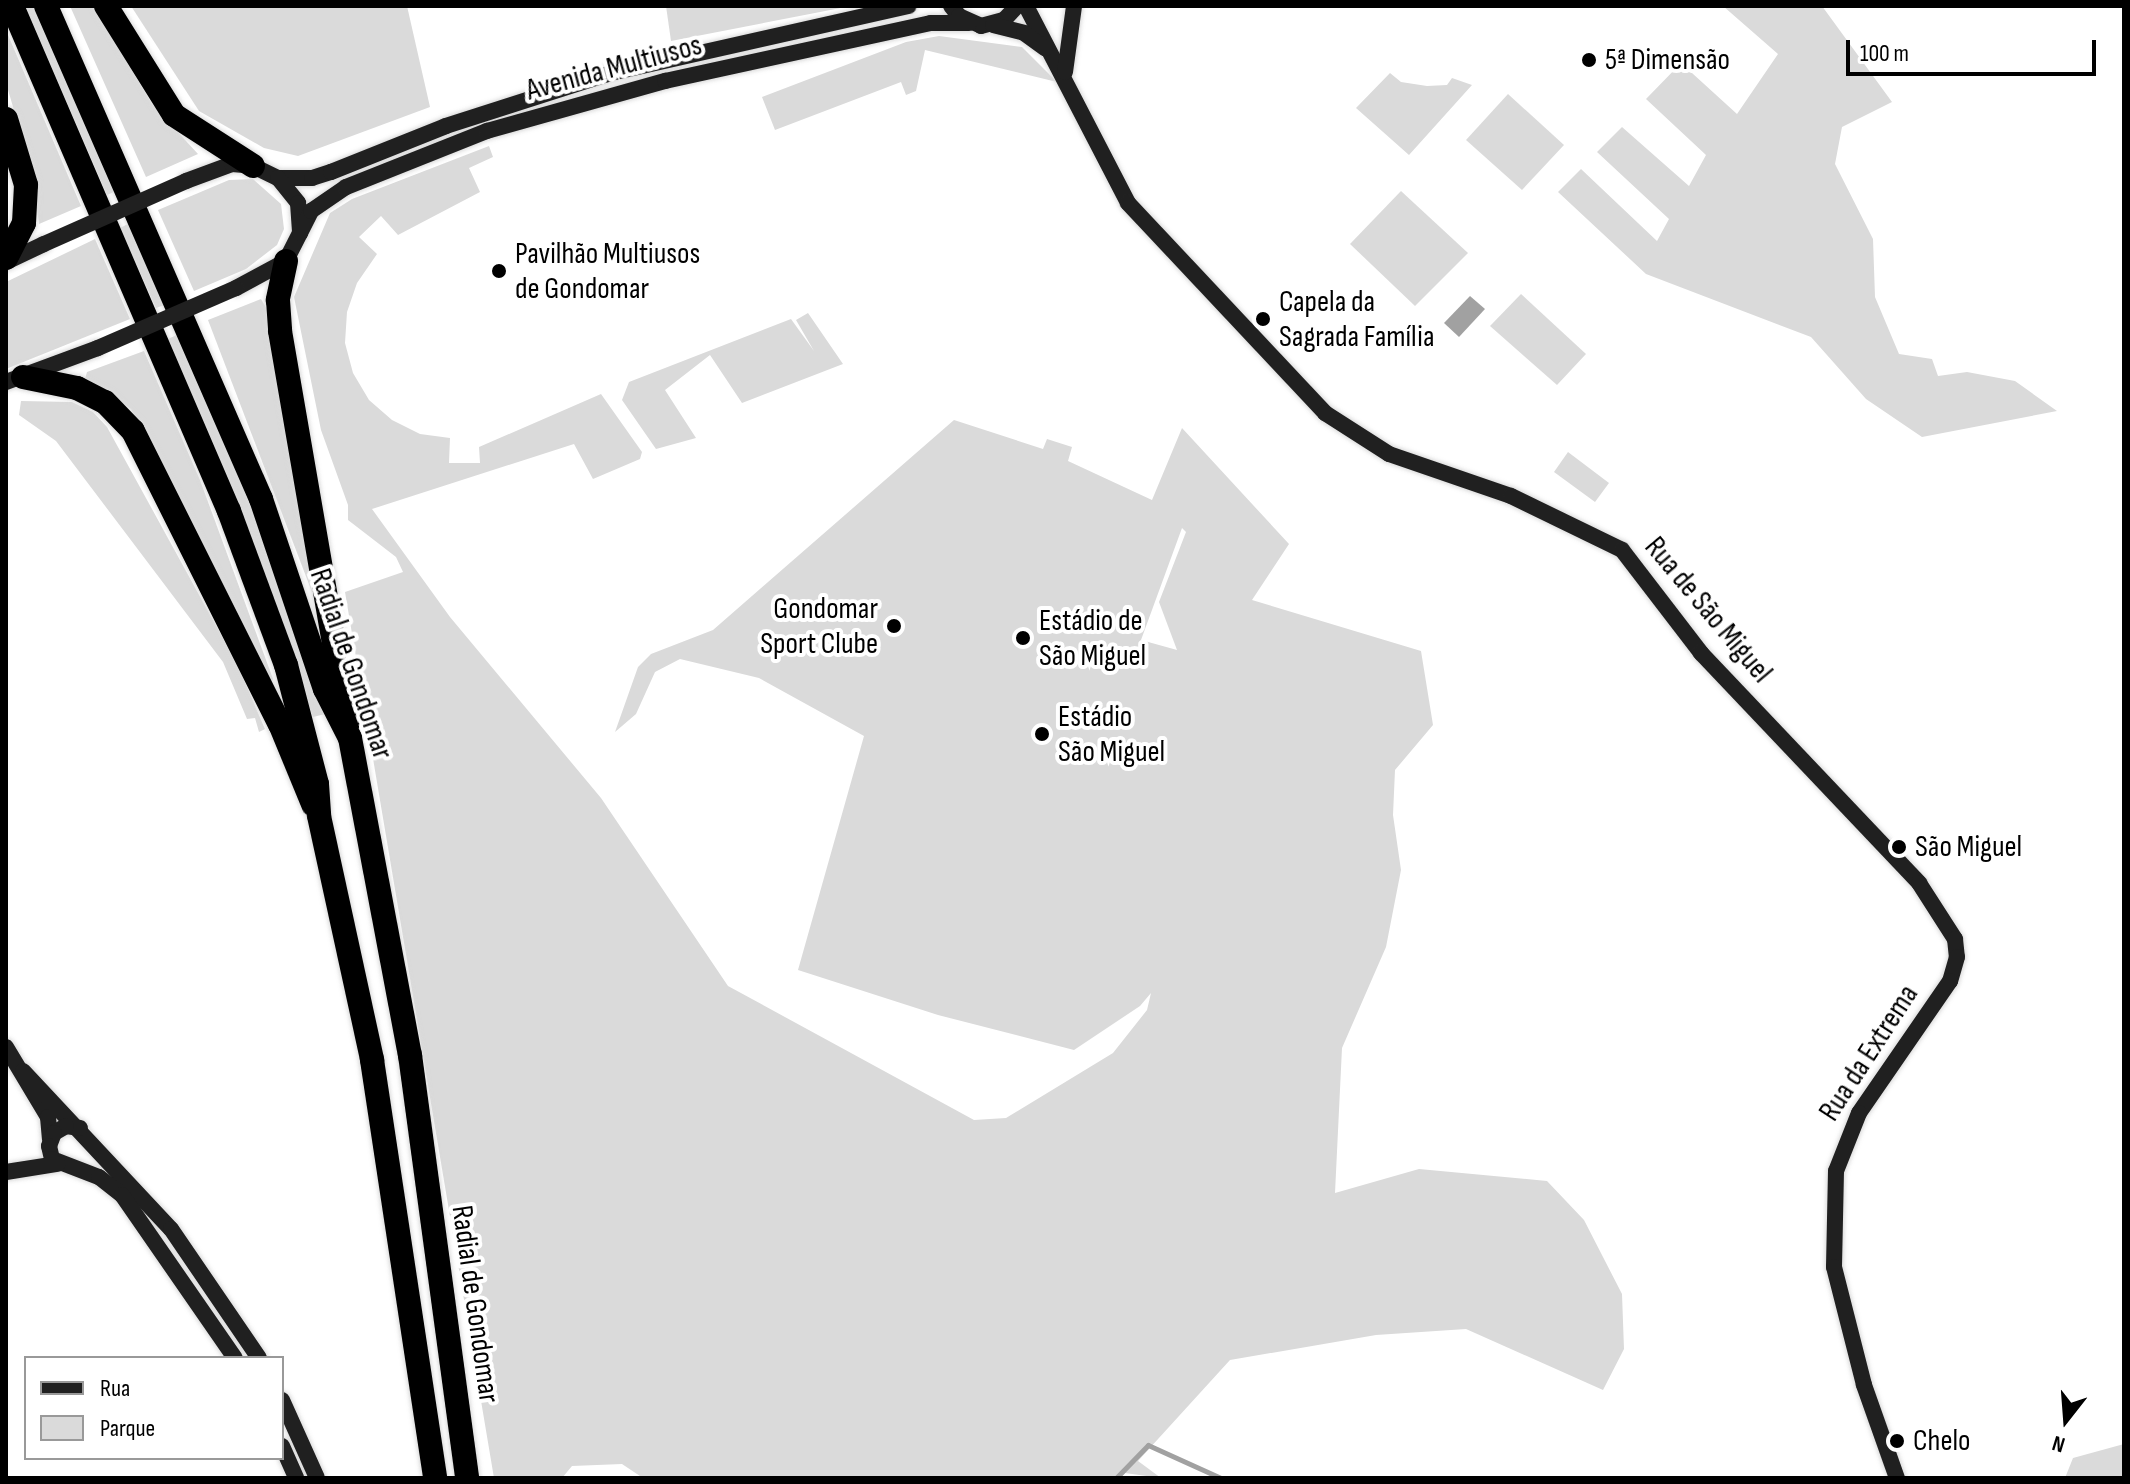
<!DOCTYPE html>
<html>
<head>
<meta charset="utf-8">
<style>
	body { margin:0 }
	#map { position:relative; width:2130px; height:1484px; overflow:hidden; background:#fff; font-family:"Sofia Sans Condensed",sans-serif }
	div>[style] { position:absolute }
	.green>* { inset:0; background:#dadada }
	.water>* { inset:0; background:#a1a1a1 }
	.stream>* { height:5px; margin:-2.5px; padding:0 2.5px; transform-origin:2.5px; border-radius:2.5px; background:#a1a1a1 }
	.roads { filter:drop-shadow(0 0 2px #dbdbdb) drop-shadow(0 0 2px #dbdbdb) }
	.secondary>* { height:16px; margin:-8px; padding:0 8px; transform-origin:8px; border-radius:8px; background:#202020 }
	.highway>* { height:24px; margin:-12px; padding:0 12px; transform-origin:12px; border-radius:12px; background:#000 }
	.secondary-bridge>* { height:16px; margin:-8px; padding:0 8px; transform-origin:8px; border-radius:8px; background:#202020 }
	.dots>* { width:22px; height:22px; translate:-50% -50%; box-sizing:border-box; border:4px solid #fff; border-radius:50% }
	span { translate:-50% -50%; white-space:nowrap; text-align:center; line-height:1.15; -webkit-text-stroke:8px #fff; paint-order:stroke }
	.poi-label { font-size:30px; color:#000 }
	.left { translate:0 -50%; text-align:left }
	.right { translate:-100% -50%; text-align:right }
	.street-label { font-size:30px; color:#000 }
	.frame { position:absolute; inset:0; border:8px solid #000; pointer-events:none }
	.legend { position:absolute; left:24px; top:1356px; width:260px; height:104px; box-sizing:border-box; background:#fff; border:2px solid #999; margin:0; padding:10px 14px; list-style:none; font-size:24px; color:#000 }
	.legend li { display:flex; align-items:center; gap:16px; height:40px }
	.legend b { width:40px; border:2px solid #999 }
	.north { position:absolute; left:2026px; top:1380px; width:80px; height:80px; -webkit-text-stroke:6px #fff; paint-order:stroke; rotate:197deg; font-size:22px; font-weight:700; line-height:32px; text-align:center; color:#000 }
	.north::after { content:''; display:block; margin:auto; width:28px; height:36px; background:#000; clip-path:polygon(50% 0,100% 100%,50% 72%,0 100%) }
	.scale { position:absolute; left:1846px; top:40px; width:250px; height:36px; box-sizing:border-box; border:4px solid #000; border-top:0; padding-left:10px; font-size:24px; line-height:28px; white-space:nowrap; color:#000; -webkit-text-stroke:6px #fff; paint-order:stroke }
</style>
</head>
<body>
<div id="map">
	<div class="green">
		<i style="clip-path:polygon(25px 6px,36px 6px,116px 191px,107px 195px)"></i>
		<i style="clip-path:polygon(70px 6px,93px 6px,152px 104px,198px 154px,146px 177px)"></i>
		<i style="clip-path:polygon(131px 6px,407px 6px,430px 107px,298px 156px,264px 148px,199px 111px)"></i>
		<i style="clip-path:polygon(666px 6px,851px 6px,671px 41px)"></i>
		<i style="clip-path:polygon(1723px 6px,1822px 6px,1892px 102px,1842px 127px,1835px 164px,1873px 239px,1875px 297px,1899px 354px,1932px 359px,1938px 376px,1967px 372px,2015px 381px,2057px 411px,1922px 437px,1866px 399px,1811px 337px,1646px 274px,1558px 192px,1581px 169px,1657px 241px,1669px 219px,1597px 152px,1622px 127px,1689px 186px,1706px 155px,1646px 99px,1681px 63px,1737px 114px,1778px 54px)"></i>
		<i style="clip-path:polygon(6px 30px,81px 206px,39px 224px,33px 175px,6px 83px)"></i>
		<i style="clip-path:polygon(939px 36px,1022px 47px,1057px 82px,925px 50px,916px 91px,906px 95px,901px 82px,775px 130px,762px 97px,906px 42px)"></i>
		<i style="clip-path:polygon(1390px 73px,1401px 82px,1427px 86px,1447px 85px,1452px 78px,1472px 85px,1409px 155px,1356px 108px)"></i>
		<i style="clip-path:polygon(1508px 94px,1564px 145px,1522px 190px,1466px 140px)"></i>
		<i style="clip-path:polygon(evenodd,489px 146px,493px 157px,469px 168px,480px 192px,398px 235px,381px 216px,359px 237px,377px 254px,357px 283px,347px 312px,345px 343px,353px 373px,369px 400px,392px 420px,420px 434px,450px 438px,449px 463px,480px 463px,479px 447px,601px 394px,642px 452px,640px 459px,593px 479px,574px 444px,372px 509px,450px 617px,601px 798px,728px 986px,974px 1120px,1006px 1118px,1113px 1053px,1147px 1010px,1151px 993px,1140px 1006px,1074px 1050px,938px 1015px,798px 970px,864px 736px,759px 678px,680px 659px,655px 672px,636px 714px,615px 732px,638px 667px,651px 654px,713px 630px,954px 420px,1043px 449px,1047px 439px,1072px 447px,1068px 461px,1152px 500px,1182px 428px,1289px 544px,1252px 600px,1421px 651px,1433px 725px,1395px 770px,1393px 815px,1401px 870px,1386px 947px,1342px 1048px,1335px 1193px,1419px 1169px,1547px 1181px,1584px 1220px,1622px 1294px,1624px 1349px,1603px 1390px,1466px 1329px,1376px 1335px,1230px 1360px,1138px 1461px,1161px 1478px,1125px 1473px,1119px 1478px,643px 1478px,622px 1464px,572px 1466px,562px 1478px,494px 1478px,345px 592px,403px 572px,396px 557px,348px 520px,348px 505px,321px 430px,294px 297px,330px 213px,352px 199px,489px 146px,1182px 528px,1186px 532px,1159px 602px,1177px 650px,1141px 640px,1182px 528px)"></i>
		<i style="clip-path:polygon(253px 179px,281px 204px,284px 229px,277px 245px,246px 269px,194px 291px,158px 210px,229px 180px)"></i>
		<i style="clip-path:polygon(1401px 191px,1468px 253px,1415px 306px,1350px 244px)"></i>
		<i style="clip-path:polygon(132px 222px,167px 304px,156px 308px,120px 228px)"></i>
		<i style="clip-path:polygon(95px 239px,130px 319px,6px 369px,6px 282px)"></i>
		<i style="clip-path:polygon(1521px 294px,1586px 354px,1557px 385px,1490px 326px)"></i>
		<i style="clip-path:polygon(261px 299px,268px 311px,320px 590px,312px 592px,208px 320px)"></i>
		<i style="clip-path:polygon(808px 313px,843px 364px,742px 403px,710px 355px,665px 390px,696px 438px,656px 449px,622px 400px,629px 382px,791px 319px,814px 351px,796px 320px)"></i>
		<i style="clip-path:polygon(179px 334px,269px 551px,325px 714px,313px 717px,242px 511px,168px 339px)"></i>
		<i style="clip-path:polygon(144px 351px,200px 480px,273px 679px,269px 687px,131px 409px,97px 385px,84px 383px,87px 372px)"></i>
		<i style="clip-path:polygon(21px 401px,72px 402px,93px 412px,107px 427px,237px 664px,265px 729px,259px 732px,255px 718px,247px 719px,223px 662px,56px 441px,19px 415px)"></i>
		<i style="clip-path:polygon(1568px 452px,1609px 483px,1595px 502px,1554px 472px)"></i>
		<i style="clip-path:polygon(2124px 1444px,2124px 1478px,2065px 1478px,2073px 1458px)"></i>
	</div>
	<div class="water">
		<i style="clip-path:polygon(1470px 296px,1485px 309px,1459px 337px,1444px 323px)"></i>
	</div>
	<div class="stream">
		<i style="left:1116px;top:1478px;width:46px;rotate:-45.9deg"></i>
		<i style="left:1148px;top:1445px;width:80px;rotate:24.3deg"></i>
		<i style="left:1441px;top:1478px;width:25px"></i>
	</div>
	<div class="roads">
		<div class="secondary">
			<i style="left:951px;top:6px;width:13px;rotate:51deg"></i>
			<i style="left:959px;top:16px;width:24px;rotate:24deg"></i>
			<i style="left:981px;top:26px;width:24px;rotate:-15deg"></i>
			<i style="left:1004px;top:20px;width:19px;rotate:-47deg"></i>
			<i style="left:1026px;top:6px;width:222px;rotate:62.6deg"></i>
			<i style="left:1128px;top:203px;width:288px;rotate:46.8deg"></i>
			<i style="left:1325px;top:413px;width:76px;rotate:32.6deg"></i>
			<i style="left:1389px;top:454px;width:129px;rotate:19deg"></i>
			<i style="left:1511px;top:496px;width:123px;rotate:25.9deg"></i>
			<i style="left:1622px;top:550px;width:130px;rotate:52.5deg"></i>
			<i style="left:1701px;top:653px;width:317px;rotate:46.5deg"></i>
			<i style="left:1919px;top:883px;width:67px;rotate:57.3deg"></i>
			<i style="left:1955px;top:939px;width:18px;rotate:84deg"></i>
			<i style="left:1957px;top:957px;width:25px;rotate:106deg"></i>
			<i style="left:1950px;top:981px;width:160px;rotate:124.6deg"></i>
			<i style="left:1859px;top:1113px;width:62px;rotate:111.6deg"></i>
			<i style="left:1836px;top:1171px;width:96px;rotate:91.2deg"></i>
			<i style="left:1834px;top:1267px;width:122px;rotate:75.7deg"></i>
			<i style="left:1864px;top:1385px;width:99px;rotate:70.5deg"></i>
			<i style="left:993px;top:25px;width:32px;rotate:14deg"></i>
			<i style="left:1024px;top:33px;width:26px;rotate:36deg"></i>
			<i style="left:1065px;top:72px;width:67px;rotate:-82.2deg"></i>
			<i style="left:278px;top:178px;width:34px"></i>
			<i style="left:312px;top:178px;width:20px;rotate:-18deg"></i>
			<i style="left:331px;top:172px;width:124px;rotate:-21.8deg"></i>
			<i style="left:446px;top:126px;width:173px;rotate:-17.8deg"></i>
			<i style="left:611px;top:73px;width:305px;rotate:-12.7deg"></i>
			<i style="left:186px;top:181px;width:49px;rotate:-20.3deg"></i>
			<i style="left:232px;top:164px;width:21px;rotate:5deg"></i>
			<i style="left:253px;top:166px;width:28px;rotate:26deg"></i>
			<i style="left:278px;top:178px;width:32px;rotate:51deg"></i>
			<i style="left:298px;top:203px;width:30px;rotate:86deg"></i>
			<i style="left:300px;top:233px;width:31px;rotate:117deg"></i>
			<i style="left:286px;top:261px;width:57px;rotate:151.6deg"></i>
			<i style="left:300px;top:233px;width:25px;rotate:-63deg"></i>
			<i style="left:311px;top:211px;width:42px;rotate:-34.4deg"></i>
			<i style="left:346px;top:187px;width:152px;rotate:-21.7deg"></i>
			<i style="left:487px;top:131px;width:185px;rotate:-15.7deg"></i>
			<i style="left:665px;top:81px;width:272px;rotate:-12.3deg"></i>
			<i style="left:931px;top:23px;width:38px"></i>
			<i style="left:6px;top:262px;width:42px;rotate:-25.3deg"></i>
			<i style="left:6px;top:382px;width:98px;rotate:-20.3deg"></i>
			<i style="left:6px;top:1047px;width:82px;rotate:59deg"></i>
			<i style="left:48px;top:1117px;width:22px;rotate:85deg"></i>
			<i style="left:23px;top:1071px;width:216px;rotate:46.9deg"></i>
			<i style="left:171px;top:1229px;width:156px;rotate:55.7deg"></i>
			<i style="left:80px;top:1128px;width:14px;rotate:-172deg"></i>
			<i style="left:66px;top:1126px;width:14px;rotate:150deg"></i>
			<i style="left:54px;top:1133px;width:14px;rotate:111deg"></i>
			<i style="left:49px;top:1146px;width:13px;rotate:77deg"></i>
			<i style="left:52px;top:1159px;width:50px;rotate:21deg"></i>
			<i style="left:99px;top:1177px;width:29px;rotate:38deg"></i>
			<i style="left:122px;top:1195px;width:198px;rotate:55.3deg"></i>
			<i style="left:6px;top:1172px;width:52px;rotate:-8.9deg"></i>
			<i style="left:282px;top:1400px;width:85px;rotate:65.8deg"></i>
			<i style="left:282px;top:1446px;width:35px;rotate:66deg"></i>
		</div>
		<div class="highway">
			<i style="left:12px;top:6px;width:550px;rotate:66.75deg"></i>
			<i style="left:229px;top:511px;width:164px;rotate:69.7deg"></i>
			<i style="left:286px;top:665px;width:123px;rotate:75.4deg"></i>
			<i style="left:317px;top:784px;width:32px;rotate:86deg"></i>
			<i style="left:319px;top:816px;width:250px;rotate:77.7deg"></i>
			<i style="left:372px;top:1060px;width:423px;rotate:81.4deg"></i>
			<i style="left:46px;top:6px;width:538px;rotate:66.44deg"></i>
			<i style="left:261px;top:499px;width:200px;rotate:71.4deg"></i>
			<i style="left:325px;top:689px;width:55px;rotate:63deg"></i>
			<i style="left:350px;top:738px;width:323px;rotate:79.3deg"></i>
			<i style="left:410px;top:1055px;width:427px;rotate:82.3deg"></i>
			<i style="left:106px;top:6px;width:128px;rotate:58deg"></i>
			<i style="left:174px;top:115px;width:94px;rotate:32.8deg"></i>
			<i style="left:6px;top:119px;width:69px;rotate:73.1deg"></i>
			<i style="left:26px;top:185px;width:38px;rotate:93deg"></i>
			<i style="left:24px;top:223px;width:39px;rotate:117deg"></i>
			<i style="left:286px;top:261px;width:40px;rotate:102deg"></i>
			<i style="left:278px;top:300px;width:31px;rotate:86deg"></i>
			<i style="left:280px;top:331px;width:398px;rotate:80.2deg"></i>
			<i style="left:23px;top:377px;width:55px;rotate:11.5deg"></i>
			<i style="left:77px;top:388px;width:31px;rotate:27deg"></i>
			<i style="left:105px;top:402px;width:40px;rotate:46deg"></i>
			<i style="left:133px;top:431px;width:328px;rotate:63.4deg"></i>
			<i style="left:280px;top:724px;width:87px;rotate:67.6deg"></i>
		</div>
	</div>
	<div class="secondary-bridge">
		<i style="left:44px;top:244px;width:155px;rotate:-23.9deg"></i>
		<i style="left:98px;top:348px;width:150px;rotate:-23.5deg"></i>
	</div>
	<div class="dots">
		<i style="left:1589px;top:60px;background:#000"></i>
		<i style="left:499px;top:271px;background:#000"></i>
		<i style="left:1263px;top:319px;background:#000"></i>
		<i style="left:894px;top:626px;background:#000"></i>
		<i style="left:1023px;top:638px;background:#000"></i>
		<i style="left:1042px;top:734px;background:#000"></i>
		<i style="left:1899px;top:847px;background:#000"></i>
		<i style="left:1897px;top:1441px;background:#000"></i>
	</div>
	<div class="poi-label">
		<span class="left" style="left:1605px;top:60px">5ª Dimensão</span>
		<span class="left" style="left:515px;top:271px">Pavilhão Multiusos<br>de Gondomar</span>
		<span class="left" style="left:1279px;top:319px">Capela da<br>Sagrada Família</span>
		<span class="right" style="left:878px;top:626px">Gondomar<br>Sport Clube</span>
		<span class="left" style="left:1039px;top:638px">Estádio de<br>São Miguel</span>
		<span class="left" style="left:1058px;top:734px">Estádio<br>São Miguel</span>
		<span class="left" style="left:1915px;top:847px">São Miguel</span>
		<span class="left" style="left:1913px;top:1441px">Chelo</span>
	</div>
	<div class="street-label">
		<span style="left:614px;top:68px;rotate:-15deg">Avenida Multiusos</span>
		<span style="left:1708px;top:610px;rotate:50deg">Rua de São Miguel</span>
		<span style="left:351px;top:664px;rotate:71deg">Radial de Gondomar</span>
		<span style="left:1869px;top:1053px;rotate:-57deg">Rua da Extrema</span>
		<span style="left:475px;top:1304px;rotate:82deg">Radial de Gondomar</span>
	</div>
	<div class="frame"></div>
	<ul class="legend">
	<li><b style="height:10px;background:#202020"></b>Rua</li>
	<li><b style="height:22px;background:#dadada"></b>Parque</li>
	</ul>
	<div class="north">N</div>
	<div class="scale">100 m</div>
</div>
</body>
</html>
